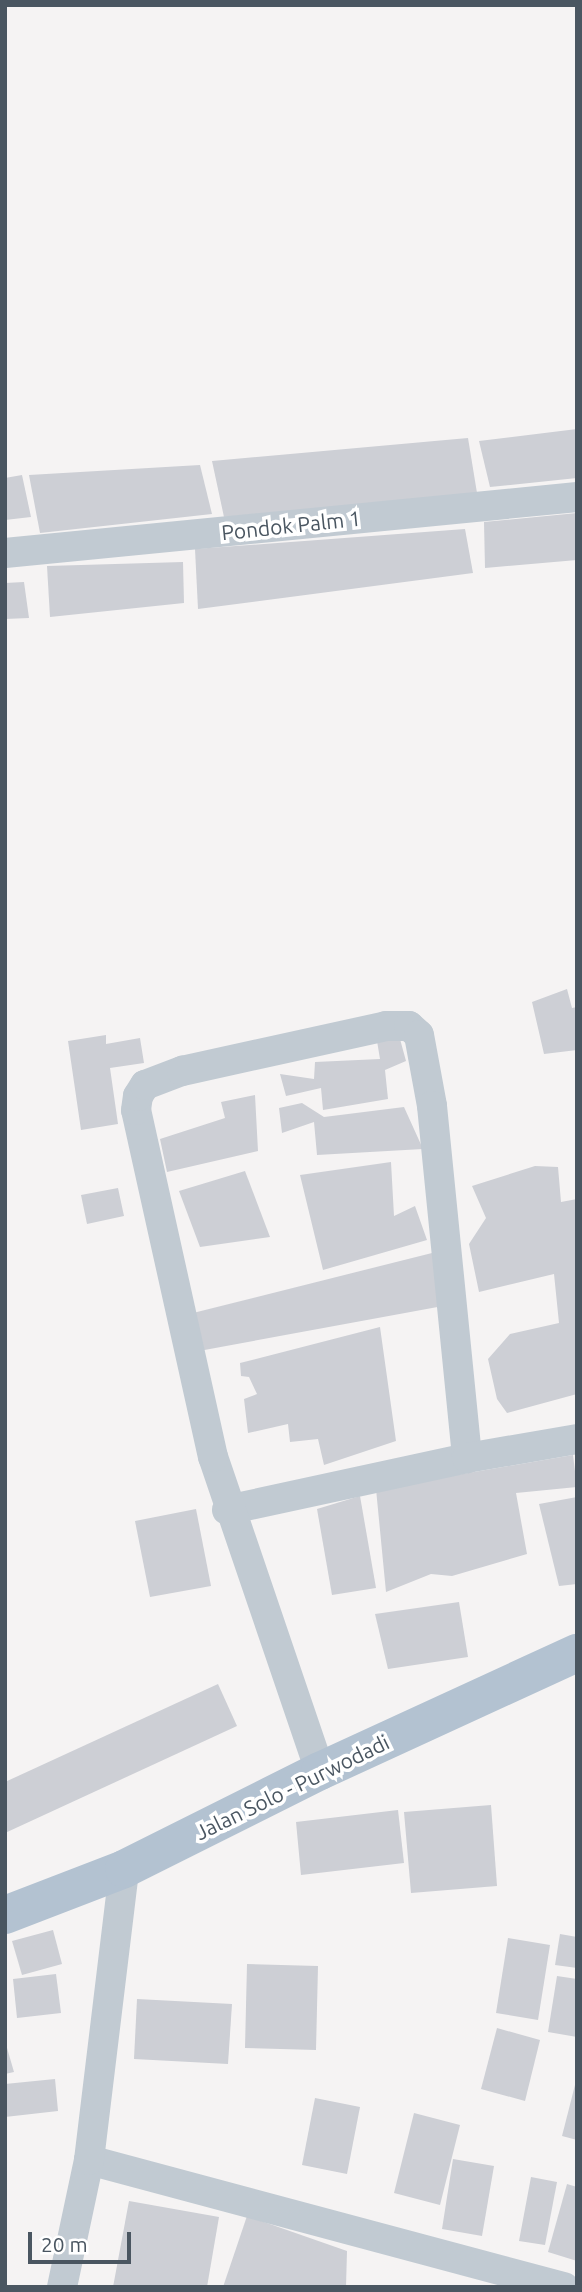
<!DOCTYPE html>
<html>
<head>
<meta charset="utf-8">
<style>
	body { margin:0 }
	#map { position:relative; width:582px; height:2292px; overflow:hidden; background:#f5f3f3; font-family:Ubuntu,sans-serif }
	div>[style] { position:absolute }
	.building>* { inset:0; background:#cdcfd5 }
	.minor>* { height:30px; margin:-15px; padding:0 15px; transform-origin:15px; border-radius:15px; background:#c1cad2 }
	.primary>* { height:38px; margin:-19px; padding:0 19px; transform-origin:19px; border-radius:19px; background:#b3c2d1 }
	span { translate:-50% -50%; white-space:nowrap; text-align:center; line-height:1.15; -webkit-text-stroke:7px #fff; paint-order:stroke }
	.street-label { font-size:21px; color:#4a5661 }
	.frame { position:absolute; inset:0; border:7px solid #4a5661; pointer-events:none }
	.scale { position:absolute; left:28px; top:2232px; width:103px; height:32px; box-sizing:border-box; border:4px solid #4a5661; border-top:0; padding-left:9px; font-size:21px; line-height:24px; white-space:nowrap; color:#4a5661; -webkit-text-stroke:5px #fff; paint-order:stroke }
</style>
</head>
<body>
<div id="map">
	<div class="building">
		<i style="clip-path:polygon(577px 429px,577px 478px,490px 487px,479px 441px)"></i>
		<i style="clip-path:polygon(468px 438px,477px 493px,224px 517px,212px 461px)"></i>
		<i style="clip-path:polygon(200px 465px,212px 514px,40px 533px,29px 475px)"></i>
		<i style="clip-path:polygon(22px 475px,31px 517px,5px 520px,5px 478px)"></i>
		<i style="clip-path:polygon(577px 513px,577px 560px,485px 568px,484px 522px)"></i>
		<i style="clip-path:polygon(465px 529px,473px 573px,198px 609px,195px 549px)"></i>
		<i style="clip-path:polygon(183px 562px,184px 603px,50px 617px,47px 566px)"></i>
		<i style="clip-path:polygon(24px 582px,29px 618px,5px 619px,5px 583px)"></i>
		<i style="clip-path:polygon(567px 989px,572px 1008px,577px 1007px,577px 1050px,544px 1054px,532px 1002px)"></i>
		<i style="clip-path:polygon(106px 1035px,106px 1044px,140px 1038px,144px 1063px,110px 1068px,118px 1124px,81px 1130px,68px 1041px)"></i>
		<i style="clip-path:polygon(400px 1039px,406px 1061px,385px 1070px,388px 1099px,323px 1110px,321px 1088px,286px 1096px,280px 1074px,314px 1079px,315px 1062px,380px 1059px,377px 1041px)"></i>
		<i style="clip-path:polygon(255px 1095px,258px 1151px,167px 1172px,160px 1139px,225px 1118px,221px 1102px)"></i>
		<i style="clip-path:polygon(302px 1103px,324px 1117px,404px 1107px,423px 1149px,317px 1155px,314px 1122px,282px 1133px,279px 1108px)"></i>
		<i style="clip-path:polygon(391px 1162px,394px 1216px,415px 1206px,427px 1240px,323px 1270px,300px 1175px)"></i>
		<i style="clip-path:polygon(535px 1166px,558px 1167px,561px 1202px,577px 1199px,577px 1394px,507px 1413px,497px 1399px,488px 1359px,510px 1334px,559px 1323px,554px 1274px,479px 1292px,469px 1244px,486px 1218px,472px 1186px)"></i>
		<i style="clip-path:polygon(245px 1171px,270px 1237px,200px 1247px,179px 1191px)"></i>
		<i style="clip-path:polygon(118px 1188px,124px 1216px,87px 1224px,81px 1195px)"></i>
		<i style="clip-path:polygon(432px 1253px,443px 1306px,199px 1351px,189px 1314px)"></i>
		<i style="clip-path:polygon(380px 1327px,396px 1441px,324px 1465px,318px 1439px,290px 1442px,288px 1424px,248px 1433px,244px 1399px,257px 1394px,249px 1377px,241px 1376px,240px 1363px)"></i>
		<i style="clip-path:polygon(573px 1455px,577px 1487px,516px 1493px,527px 1554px,452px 1576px,431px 1574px,386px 1592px,376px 1489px)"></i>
		<i style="clip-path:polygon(360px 1496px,376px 1588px,332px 1595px,317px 1509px)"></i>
		<i style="clip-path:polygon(577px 1497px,577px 1584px,559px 1586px,539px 1504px)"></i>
		<i style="clip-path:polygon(196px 1509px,211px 1586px,150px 1597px,135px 1521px)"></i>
		<i style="clip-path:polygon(459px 1602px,468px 1657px,388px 1669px,375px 1614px)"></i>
		<i style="clip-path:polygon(218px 1684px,237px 1726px,5px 1833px,5px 1782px)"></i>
		<i style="clip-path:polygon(491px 1805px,497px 1886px,411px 1893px,404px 1812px)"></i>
		<i style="clip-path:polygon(398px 1810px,404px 1863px,301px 1875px,296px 1822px)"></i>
		<i style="clip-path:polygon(53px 1930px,62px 1964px,22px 1975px,12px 1941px)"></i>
		<i style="clip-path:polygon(560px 1934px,577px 1937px,577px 1968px,555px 1965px)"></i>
		<i style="clip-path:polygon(508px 1938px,550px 1945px,538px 2020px,496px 2013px)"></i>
		<i style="clip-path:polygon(247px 1964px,318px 1966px,316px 2050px,245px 2048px)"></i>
		<i style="clip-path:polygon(56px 1974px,61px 2013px,17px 2018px,13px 1979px)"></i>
		<i style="clip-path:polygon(557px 1976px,577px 1979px,577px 2037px,548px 2032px)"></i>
		<i style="clip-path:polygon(137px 1999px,232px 2004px,228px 2064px,134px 2059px)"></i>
		<i style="clip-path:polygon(497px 2028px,540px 2040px,525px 2101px,481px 2089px)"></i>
		<i style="clip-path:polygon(5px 2041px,14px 2072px,5px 2074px)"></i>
		<i style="clip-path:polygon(55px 2079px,58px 2111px,5px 2117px,5px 2084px)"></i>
		<i style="clip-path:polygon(576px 2081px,577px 2081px,577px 2140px,562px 2136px)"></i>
		<i style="clip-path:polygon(315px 2098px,360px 2107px,347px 2174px,302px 2165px)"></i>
		<i style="clip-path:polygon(414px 2113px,460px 2125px,440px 2205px,394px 2193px)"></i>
		<i style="clip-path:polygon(453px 2159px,494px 2166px,482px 2236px,442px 2229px)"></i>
		<i style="clip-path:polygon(531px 2177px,557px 2182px,545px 2245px,519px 2241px)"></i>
		<i style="clip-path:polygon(567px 2184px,577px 2187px,577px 2261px,548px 2252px)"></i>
		<i style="clip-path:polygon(129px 2201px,219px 2217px,207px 2287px,113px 2287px)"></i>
		<i style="clip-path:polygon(247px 2216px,347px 2251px,346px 2287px,223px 2287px)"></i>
	</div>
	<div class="minor">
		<i style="left:5px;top:553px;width:575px;rotate:-5.59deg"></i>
		<i style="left:227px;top:1510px;width:246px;rotate:-12.2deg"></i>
		<i style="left:320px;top:1771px;width:332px;rotate:-108.8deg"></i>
		<i style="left:213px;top:1457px;width:355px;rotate:-102.5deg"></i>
		<i style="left:136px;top:1110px;width:14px;rotate:-82deg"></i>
		<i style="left:138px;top:1096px;width:13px;rotate:-58deg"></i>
		<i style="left:145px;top:1085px;width:40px;rotate:-21deg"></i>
		<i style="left:182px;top:1071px;width:209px;rotate:-12.4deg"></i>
		<i style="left:386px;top:1026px;width:23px"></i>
		<i style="left:409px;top:1026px;width:13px;rotate:42deg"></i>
		<i style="left:419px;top:1035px;width:72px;rotate:79.6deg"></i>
		<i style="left:432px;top:1106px;width:354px;rotate:84.3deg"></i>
		<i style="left:467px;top:1458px;width:112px;rotate:-9.8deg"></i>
		<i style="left:89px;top:2160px;width:492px;rotate:15deg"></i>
		<i style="left:62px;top:2287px;width:130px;rotate:-78deg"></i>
		<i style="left:89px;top:2160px;width:293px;rotate:-83.1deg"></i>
	</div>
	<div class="primary">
		<i style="left:5px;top:1915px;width:128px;rotate:-21.1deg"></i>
		<i style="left:124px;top:1869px;width:219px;rotate:-26.6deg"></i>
		<i style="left:320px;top:1771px;width:283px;rotate:-24.7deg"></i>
	</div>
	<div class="street-label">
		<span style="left:291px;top:525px;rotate:-6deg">Pondok Palm 1</span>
		<span style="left:292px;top:1787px;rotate:-26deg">Jalan Solo - Purwodadi</span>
	</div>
	<div class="frame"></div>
	<div class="scale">20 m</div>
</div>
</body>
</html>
